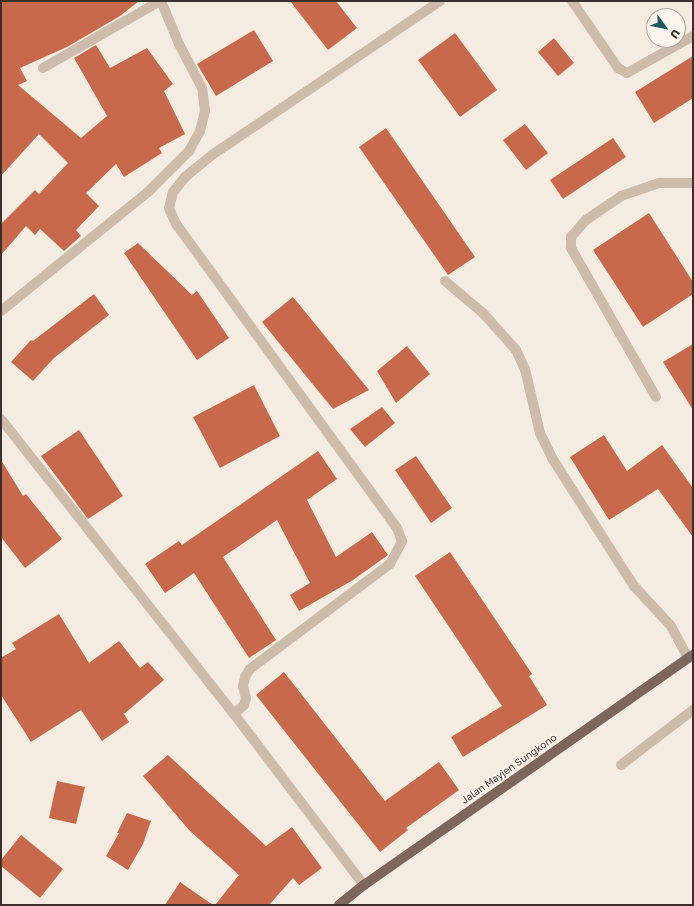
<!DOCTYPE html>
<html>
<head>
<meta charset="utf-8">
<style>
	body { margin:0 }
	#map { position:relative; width:694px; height:906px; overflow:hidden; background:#f4ebe1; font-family:"Golos Text",sans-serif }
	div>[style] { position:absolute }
	.building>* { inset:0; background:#c8694b }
	.minor>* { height:10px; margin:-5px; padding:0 5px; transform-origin:5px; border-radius:5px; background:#cdbbac }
	.major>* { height:10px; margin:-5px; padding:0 5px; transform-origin:5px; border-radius:5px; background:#7d675c }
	span { translate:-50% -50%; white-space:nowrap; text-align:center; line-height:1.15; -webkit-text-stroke:3px #fbf5ee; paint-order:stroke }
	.street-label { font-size:10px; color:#3b302b }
	.frame { position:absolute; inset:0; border:2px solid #3b302b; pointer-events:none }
	.north { position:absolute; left:646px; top:8px; width:40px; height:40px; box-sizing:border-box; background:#fbf5ee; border:1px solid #aea6a0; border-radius:50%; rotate:123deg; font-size:11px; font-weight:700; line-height:16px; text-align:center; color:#3b302b }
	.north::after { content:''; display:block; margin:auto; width:14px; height:18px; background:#1f5a5e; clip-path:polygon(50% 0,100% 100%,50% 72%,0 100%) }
</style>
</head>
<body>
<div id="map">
	<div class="building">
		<i style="clip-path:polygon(1px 1px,139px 1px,120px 16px,67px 47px,20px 68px,27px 81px,18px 85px,81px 138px,107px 116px,74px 58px,96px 45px,110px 68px,147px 48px,173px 84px,164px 91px,185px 134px,159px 148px,162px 153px,124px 177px,116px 164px,86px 193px,99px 206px,76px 230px,81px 236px,64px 251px,40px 229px,35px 235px,26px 226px,1px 255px,1px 224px,35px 190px,39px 194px,68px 163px,39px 134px,1px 176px)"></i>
		<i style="clip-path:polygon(290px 1px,336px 1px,357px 28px,328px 50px)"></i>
		<i style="clip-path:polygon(254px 30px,273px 61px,216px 96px,197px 64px)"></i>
		<i style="clip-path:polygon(455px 33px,497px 90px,460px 117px,418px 60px)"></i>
		<i style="clip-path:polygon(554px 38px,574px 63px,558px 76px,538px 52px)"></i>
		<i style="clip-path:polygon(693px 56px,693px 98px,654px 123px,635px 92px)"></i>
		<i style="clip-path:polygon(525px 124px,548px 153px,526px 170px,503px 140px)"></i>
		<i style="clip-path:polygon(386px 128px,475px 257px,448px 275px,359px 147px)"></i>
		<i style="clip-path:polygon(613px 138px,626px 157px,563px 199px,550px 180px)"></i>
		<i style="clip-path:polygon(649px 213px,693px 282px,693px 294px,643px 327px,593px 250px)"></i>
		<i style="clip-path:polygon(138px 243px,192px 295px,197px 291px,229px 338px,197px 360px,124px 253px)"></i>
		<i style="clip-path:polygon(94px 294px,109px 315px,54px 358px,33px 381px,11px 362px,31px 340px,33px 341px)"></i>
		<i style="clip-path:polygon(293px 297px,369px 390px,333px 409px,262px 322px)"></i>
		<i style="clip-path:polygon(693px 344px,693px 410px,663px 362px)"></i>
		<i style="clip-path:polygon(407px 346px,430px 374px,396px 403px,377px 371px)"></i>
		<i style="clip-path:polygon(254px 385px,280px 436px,220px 468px,193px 417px)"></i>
		<i style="clip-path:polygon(382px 407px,395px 423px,365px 447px,350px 429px)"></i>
		<i style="clip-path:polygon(79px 430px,123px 496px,88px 519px,41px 456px)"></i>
		<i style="clip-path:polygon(604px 435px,627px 471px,662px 445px,693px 488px,693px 537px,658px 489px,609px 520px,570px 457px)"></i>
		<i style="clip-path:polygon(318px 451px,337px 479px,307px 500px,336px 557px,372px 532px,388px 555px,353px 580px,299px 611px,290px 595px,310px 583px,277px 520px,223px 557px,276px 640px,249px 658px,194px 573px,165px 593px,145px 564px,179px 541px,182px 545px)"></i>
		<i style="clip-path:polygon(416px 456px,452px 508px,431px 523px,395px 470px)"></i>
		<i style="clip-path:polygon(1px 460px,23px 496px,26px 494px,62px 539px,25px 568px,1px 537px)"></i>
		<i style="clip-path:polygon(450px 552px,532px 674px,529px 676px,547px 705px,463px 757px,451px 737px,502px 706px,415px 576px)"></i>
		<i style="clip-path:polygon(59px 614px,89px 663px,119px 641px,140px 668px,148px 662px,164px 680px,124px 714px,129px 722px,102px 741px,81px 710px,31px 742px,1px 695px,1px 658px,16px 649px,12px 643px)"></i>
		<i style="clip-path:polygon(284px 672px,385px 801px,439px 762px,459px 790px,406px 828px,408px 830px,380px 852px,256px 695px)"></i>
		<i style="clip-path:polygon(168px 755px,266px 846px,292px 827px,322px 868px,299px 885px,293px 878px,269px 905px,215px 905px,239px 875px,189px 830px,143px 776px)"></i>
		<i style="clip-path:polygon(57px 781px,85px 787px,76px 824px,49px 818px)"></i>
		<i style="clip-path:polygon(127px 813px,151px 821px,143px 844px,128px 870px,106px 856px,119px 833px,117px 833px)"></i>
		<i style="clip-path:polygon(21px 835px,63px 869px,40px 898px,1px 866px,1px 860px)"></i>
		<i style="clip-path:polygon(180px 882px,213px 905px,165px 905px)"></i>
	</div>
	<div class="minor">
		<i style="left:572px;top:1px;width:81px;rotate:55.5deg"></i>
		<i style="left:618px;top:68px;width:10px;rotate:29deg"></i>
		<i style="left:627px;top:73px;width:76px;rotate:-29.3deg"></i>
		<i style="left:43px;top:68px;width:135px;rotate:-29.8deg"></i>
		<i style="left:445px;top:281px;width:50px;rotate:40.1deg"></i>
		<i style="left:483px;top:313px;width:50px;rotate:48.3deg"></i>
		<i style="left:516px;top:350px;width:21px;rotate:65deg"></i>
		<i style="left:525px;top:369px;width:66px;rotate:76.8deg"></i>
		<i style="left:540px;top:433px;width:28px;rotate:64deg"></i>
		<i style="left:552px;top:458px;width:152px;rotate:57.4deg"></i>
		<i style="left:634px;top:586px;width:54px;rotate:47.2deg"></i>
		<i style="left:671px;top:626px;width:36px;rotate:62deg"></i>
		<i style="left:1px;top:311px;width:191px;rotate:-39deg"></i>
		<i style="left:149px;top:191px;width:57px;rotate:-45deg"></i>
		<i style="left:189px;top:151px;width:23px;rotate:-61deg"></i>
		<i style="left:200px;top:131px;width:21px;rotate:-76deg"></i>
		<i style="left:205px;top:111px;width:23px;rotate:-97deg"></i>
		<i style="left:202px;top:88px;width:50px;rotate:-117.6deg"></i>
		<i style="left:179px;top:44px;width:47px;rotate:-112.7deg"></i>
		<i style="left:656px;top:397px;width:172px;rotate:-119.7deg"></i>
		<i style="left:571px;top:248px;width:11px;rotate:-90deg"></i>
		<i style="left:571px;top:237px;width:23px;rotate:-49deg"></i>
		<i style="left:586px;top:220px;width:42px;rotate:-34.4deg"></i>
		<i style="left:621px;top:196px;width:40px;rotate:-18.9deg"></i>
		<i style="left:659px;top:183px;width:34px"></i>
		<i style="left:1px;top:419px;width:376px;rotate:51.7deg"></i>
		<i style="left:234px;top:714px;width:215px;rotate:52.8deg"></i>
		<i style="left:234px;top:714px;width:13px;rotate:-42deg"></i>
		<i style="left:244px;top:705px;width:7px;rotate:-74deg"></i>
		<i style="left:246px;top:698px;width:12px;rotate:-104deg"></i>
		<i style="left:243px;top:686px;width:9px;rotate:-77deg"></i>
		<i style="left:245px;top:677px;width:9px;rotate:-58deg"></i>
		<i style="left:250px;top:669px;width:175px;rotate:-36.9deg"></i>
		<i style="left:390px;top:564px;width:26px;rotate:-62deg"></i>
		<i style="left:402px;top:541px;width:14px;rotate:-111deg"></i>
		<i style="left:397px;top:528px;width:376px;rotate:-126deg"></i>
		<i style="left:176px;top:224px;width:17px;rotate:-114deg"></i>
		<i style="left:169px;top:208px;width:16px;rotate:-76deg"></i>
		<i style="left:173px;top:192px;width:19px;rotate:-51deg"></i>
		<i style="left:185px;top:177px;width:35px;rotate:-39deg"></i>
		<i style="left:212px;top:155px;width:275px;rotate:-34deg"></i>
		<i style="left:621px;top:765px;width:91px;rotate:-37.4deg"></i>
	</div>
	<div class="major">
		<i style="left:339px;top:905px;width:32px;rotate:-39deg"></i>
		<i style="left:364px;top:885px;width:401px;rotate:-35deg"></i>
	</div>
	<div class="street-label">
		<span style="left:509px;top:769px;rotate:-35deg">Jalan Mayjen Sungkono</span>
	</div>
	<div class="frame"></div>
	<div class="north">U</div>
</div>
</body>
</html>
